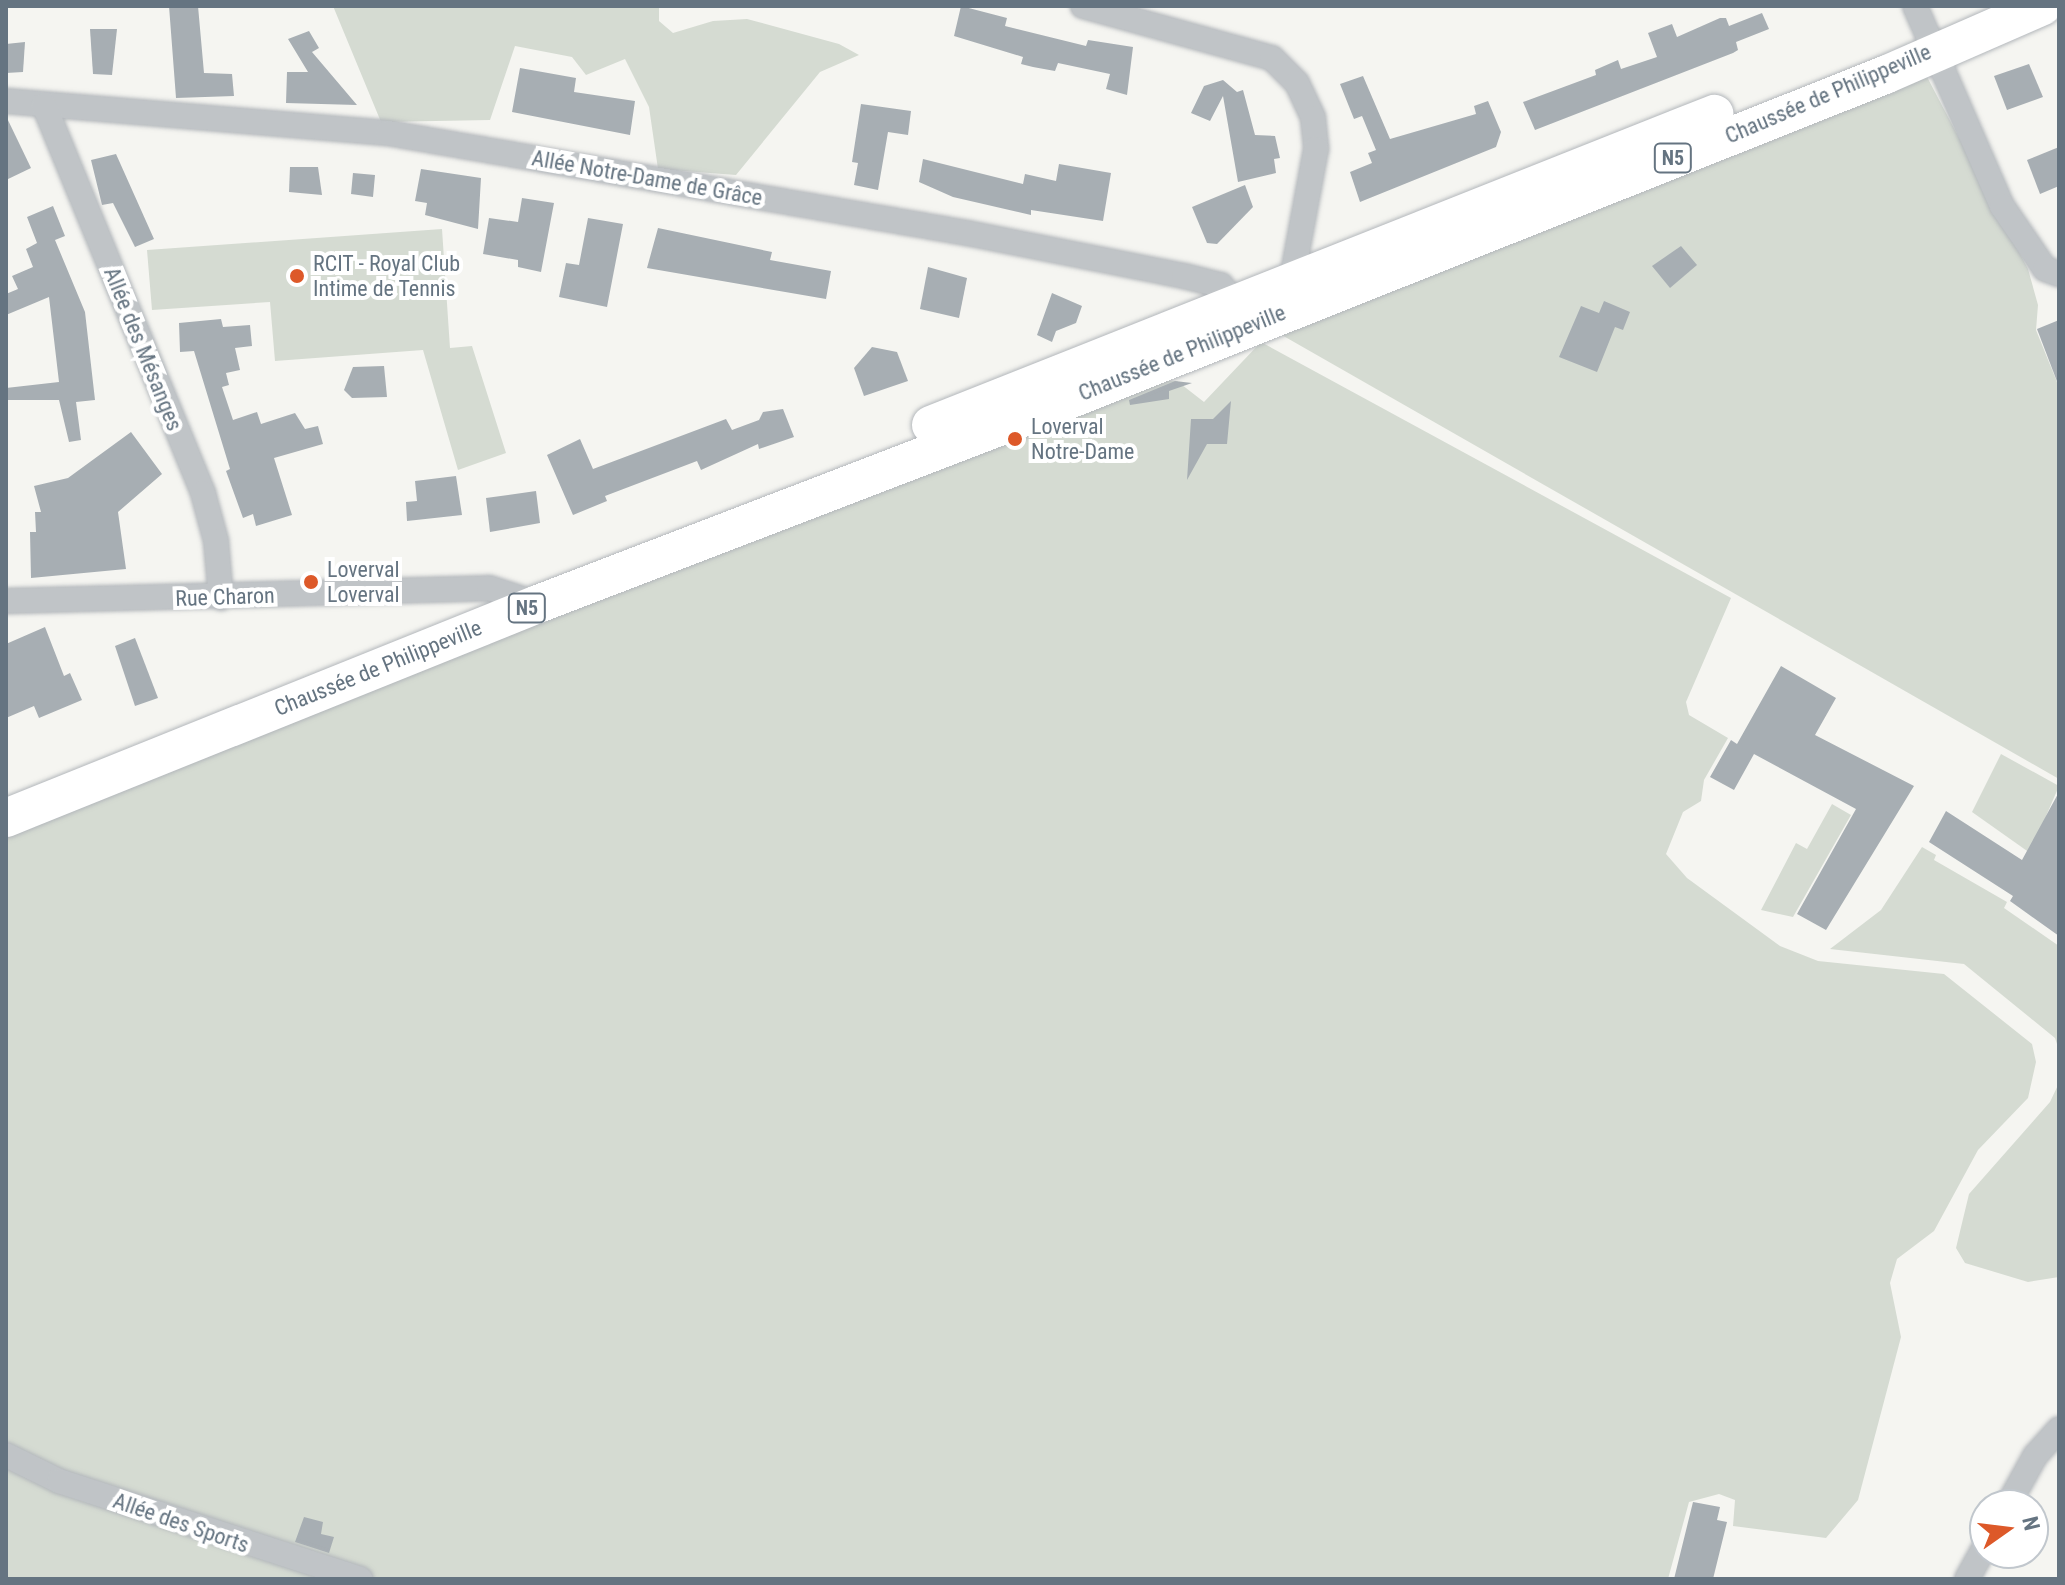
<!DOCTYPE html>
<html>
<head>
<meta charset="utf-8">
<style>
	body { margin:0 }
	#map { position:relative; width:2065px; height:1585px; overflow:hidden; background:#f5f5f1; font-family:"Roboto Condensed",sans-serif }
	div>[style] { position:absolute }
	.green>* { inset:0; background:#d5dbd2 }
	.building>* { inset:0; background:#a7aeb3 }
	.roads { filter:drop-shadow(0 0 2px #b3b7bb) drop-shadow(0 0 2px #b3b7bb) }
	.street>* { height:24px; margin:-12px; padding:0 12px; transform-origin:12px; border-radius:12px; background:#c0c4c7 }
	.primary>* { height:38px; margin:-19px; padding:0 19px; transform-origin:19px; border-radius:19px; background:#fff }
	.dots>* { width:22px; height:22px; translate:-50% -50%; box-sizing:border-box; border:4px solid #fff; border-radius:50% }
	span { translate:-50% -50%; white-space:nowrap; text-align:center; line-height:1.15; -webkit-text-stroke:8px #fff; paint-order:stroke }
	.shield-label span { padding:2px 6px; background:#fff; border:2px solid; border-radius:6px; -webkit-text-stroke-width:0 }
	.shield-label { font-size:20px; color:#657481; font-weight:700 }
	.street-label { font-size:22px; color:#657481 }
	.poi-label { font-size:22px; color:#657481 }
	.left { translate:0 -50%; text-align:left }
	.frame { position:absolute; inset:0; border:8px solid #657481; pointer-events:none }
	.north { position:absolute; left:1969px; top:1489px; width:80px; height:80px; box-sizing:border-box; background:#fff; border:2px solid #c1c7cd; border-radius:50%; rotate:76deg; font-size:22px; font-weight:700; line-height:32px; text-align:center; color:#657481 }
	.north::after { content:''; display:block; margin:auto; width:28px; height:36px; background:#dd5929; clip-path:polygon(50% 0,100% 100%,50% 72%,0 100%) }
</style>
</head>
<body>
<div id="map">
	<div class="green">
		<i style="clip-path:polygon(333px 6px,659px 6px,659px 21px,673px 33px,713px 21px,747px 19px,839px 44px,859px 55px,820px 72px,736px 175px,658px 169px,649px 107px,625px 59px,586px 75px,572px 57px,515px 46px,490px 120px,381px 122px)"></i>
		<i style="clip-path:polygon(1926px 75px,2028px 269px,2038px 305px,2036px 330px,2059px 387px,2059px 779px,1280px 334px)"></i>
		<i style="clip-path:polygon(442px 229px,450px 348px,472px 346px,506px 453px,458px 470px,423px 350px,275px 361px,270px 302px,152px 310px,147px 250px)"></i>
		<i style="clip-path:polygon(1261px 342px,1731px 598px,1686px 702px,1689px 715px,1728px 738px,1704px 780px,1701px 801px,1683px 812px,1666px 854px,1687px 878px,1780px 946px,1818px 961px,1944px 974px,2032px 1044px,2036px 1062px,2028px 1098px,1978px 1150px,1934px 1231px,1897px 1259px,1890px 1283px,1901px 1337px,1858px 1500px,1826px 1538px,1733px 1526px,1735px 1500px,1719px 1494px,1689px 1502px,1668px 1579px,6px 1579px,6px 833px,1151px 380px,1177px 381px,1204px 402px)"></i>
		<i style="clip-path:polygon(2001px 754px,2059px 786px,2030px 853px,1972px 812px)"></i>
		<i style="clip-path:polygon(1832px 804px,1851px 815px,1793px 917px,1761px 910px,1796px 843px,1807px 849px)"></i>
		<i style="clip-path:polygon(1922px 847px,1936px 855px,1934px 860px,2007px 902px,2004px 908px,2059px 946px,2059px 1050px,2055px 1038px,1964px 964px,1830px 949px,1881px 910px)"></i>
		<i style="clip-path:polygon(2059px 1083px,2059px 1277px,2028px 1282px,1965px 1263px,1956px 1248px,1969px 1194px,2050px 1102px)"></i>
	</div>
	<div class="building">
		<i style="clip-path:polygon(169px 6px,198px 6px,204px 73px,232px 74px,234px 96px,176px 98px)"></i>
		<i style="clip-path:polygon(961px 6px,1007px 18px,1005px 26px,1086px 46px,1088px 40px,1133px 47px,1127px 95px,1106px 89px,1110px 74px,1058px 63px,1055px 71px,1033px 67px,1021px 64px,1023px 57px,954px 36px)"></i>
		<i style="clip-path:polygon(1762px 13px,1769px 29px,1736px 42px,1738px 50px,1733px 53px,1535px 130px,1523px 102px,1596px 75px,1595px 70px,1618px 60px,1621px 69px,1657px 57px,1648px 33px,1672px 24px,1677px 37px,1720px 18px,1726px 18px,1729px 26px)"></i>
		<i style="clip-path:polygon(90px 29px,117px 29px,112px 75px,93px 74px)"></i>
		<i style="clip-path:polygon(309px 31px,319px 48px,312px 52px,357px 105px,286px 103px,287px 72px,308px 72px,288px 39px)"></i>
		<i style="clip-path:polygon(25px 42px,23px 72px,6px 73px,6px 44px)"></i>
		<i style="clip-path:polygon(2029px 64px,2043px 97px,2007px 110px,1994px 76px)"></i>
		<i style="clip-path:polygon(520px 68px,576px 78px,574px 92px,635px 101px,630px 135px,512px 112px)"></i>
		<i style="clip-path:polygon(1363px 76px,1390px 139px,1476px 114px,1474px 106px,1488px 101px,1501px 132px,1496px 147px,1360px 202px,1350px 172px,1372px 163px,1368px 153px,1376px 150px,1362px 116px,1354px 119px,1340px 84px)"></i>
		<i style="clip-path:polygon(1223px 80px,1237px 92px,1243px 90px,1255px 135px,1275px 136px,1280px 158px,1274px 159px,1276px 173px,1238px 182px,1223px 96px,1210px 121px,1191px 113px,1204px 86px)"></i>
		<i style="clip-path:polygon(861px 104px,911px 111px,908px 135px,888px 132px,878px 190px,854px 185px,858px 163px,852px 162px)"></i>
		<i style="clip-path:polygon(6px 116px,31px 168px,6px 180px)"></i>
		<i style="clip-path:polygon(2059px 147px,2059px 186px,2040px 194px,2027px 160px)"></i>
		<i style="clip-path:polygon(116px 154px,154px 239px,135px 247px,113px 203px,102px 205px,91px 160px)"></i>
		<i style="clip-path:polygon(923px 159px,1023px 184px,1025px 174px,1056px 181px,1059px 164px,1111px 173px,1103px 221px,1031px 210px,1031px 215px,953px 197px,919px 182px)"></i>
		<i style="clip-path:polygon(290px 167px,318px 167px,322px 195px,289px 192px)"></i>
		<i style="clip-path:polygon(421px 169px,481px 178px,478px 229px,425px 215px,427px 203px,415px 201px)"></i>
		<i style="clip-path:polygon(353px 173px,375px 175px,373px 197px,351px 194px)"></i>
		<i style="clip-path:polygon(1245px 185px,1253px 207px,1217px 244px,1207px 243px,1192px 207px)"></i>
		<i style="clip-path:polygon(522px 198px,554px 203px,541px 272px,518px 267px,518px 260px,483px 254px,489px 218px,518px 222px)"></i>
		<i style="clip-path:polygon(53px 206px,65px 236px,55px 240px,85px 312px,95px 400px,76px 402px,81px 440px,69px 442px,59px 400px,6px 400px,6px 388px,59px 382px,49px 297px,6px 315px,6px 294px,18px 289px,12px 276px,33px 267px,26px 249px,37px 243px,27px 217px)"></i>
		<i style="clip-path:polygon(588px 218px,623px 224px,607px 307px,559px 297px,566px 263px,579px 265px)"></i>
		<i style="clip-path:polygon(658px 228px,772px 252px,770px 260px,831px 271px,826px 299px,647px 268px)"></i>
		<i style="clip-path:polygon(1681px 246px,1697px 265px,1670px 288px,1652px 266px)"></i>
		<i style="clip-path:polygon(928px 267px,967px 278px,959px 318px,920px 309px)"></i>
		<i style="clip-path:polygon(1052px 293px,1082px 306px,1076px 323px,1056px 331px,1052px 342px,1037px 335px)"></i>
		<i style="clip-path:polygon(1604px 301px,1630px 312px,1623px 330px,1615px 327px,1597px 372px,1559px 357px,1581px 306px,1599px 313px)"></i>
		<i style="clip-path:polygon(221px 319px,223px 327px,250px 325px,252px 346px,235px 348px,240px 370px,226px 373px,229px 385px,222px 387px,233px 420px,257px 412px,261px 424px,295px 413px,305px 429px,318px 426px,323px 444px,274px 458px,292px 515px,256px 526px,253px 514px,243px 518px,226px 471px,230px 469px,194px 351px,180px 352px,179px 323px)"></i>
		<i style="clip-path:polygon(2059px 320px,2059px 384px,2058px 384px,2037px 329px)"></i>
		<i style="clip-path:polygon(872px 347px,897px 352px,908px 381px,864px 396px,854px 368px)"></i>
		<i style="clip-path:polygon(384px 366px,387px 397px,352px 398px,344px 390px,353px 367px)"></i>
		<i style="clip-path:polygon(1175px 381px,1192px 383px,1169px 391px,1169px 399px,1130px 405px,1129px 400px)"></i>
		<i style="clip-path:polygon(1231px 401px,1227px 444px,1207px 444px,1187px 480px,1191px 419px,1213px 419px)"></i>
		<i style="clip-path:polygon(783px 409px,794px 437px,759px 449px,758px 444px,701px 470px,697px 461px,605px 496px,607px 501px,573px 515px,547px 455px,580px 439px,593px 469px,726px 419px,732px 430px,759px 420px,763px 412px)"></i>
		<i style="clip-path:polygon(131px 432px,162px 474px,118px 512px,126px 569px,31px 578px,30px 532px,36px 532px,35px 512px,41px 512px,34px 486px,68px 478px)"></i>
		<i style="clip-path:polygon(456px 476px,462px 515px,407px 521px,406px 502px,417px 501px,415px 481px)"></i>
		<i style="clip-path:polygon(536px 491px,540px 523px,490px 532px,486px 498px)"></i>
		<i style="clip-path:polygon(45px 627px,64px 676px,70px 673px,82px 700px,39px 718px,34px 706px,6px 718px,6px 644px)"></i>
		<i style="clip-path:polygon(135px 638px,158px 698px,135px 706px,115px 646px)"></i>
		<i style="clip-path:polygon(1781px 666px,1836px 698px,1815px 735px,1914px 786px,1826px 930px,1797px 914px,1856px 809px,1754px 754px,1734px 790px,1710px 777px,1731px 740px,1737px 744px)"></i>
		<i style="clip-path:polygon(2059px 792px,2059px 936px,2010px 901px,2013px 896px,1929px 842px,1946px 811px,2022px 860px)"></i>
		<i style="clip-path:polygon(1693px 1502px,1720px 1507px,1717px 1520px,1727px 1522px,1713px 1579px,1674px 1579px)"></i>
		<i style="clip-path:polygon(304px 1517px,323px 1522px,321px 1534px,334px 1537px,329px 1553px,295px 1542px)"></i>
	</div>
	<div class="roads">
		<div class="street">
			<i style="left:1083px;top:6px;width:196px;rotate:15.4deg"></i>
			<i style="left:1272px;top:58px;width:35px;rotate:45deg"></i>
			<i style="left:1297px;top:83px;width:38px;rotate:65deg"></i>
			<i style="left:1313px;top:118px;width:31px;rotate:84deg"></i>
			<i style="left:1316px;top:149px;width:132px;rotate:100.5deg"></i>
			<i style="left:1915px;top:6px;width:218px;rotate:66.5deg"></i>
			<i style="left:2002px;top:206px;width:76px;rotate:55.7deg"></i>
			<i style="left:2045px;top:269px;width:15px;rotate:20deg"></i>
			<i style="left:6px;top:101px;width:383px;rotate:4.8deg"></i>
			<i style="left:388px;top:133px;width:588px;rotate:9.8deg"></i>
			<i style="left:967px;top:233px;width:221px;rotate:11.2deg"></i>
			<i style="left:1184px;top:276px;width:38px;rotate:14deg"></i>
			<i style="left:1221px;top:285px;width:24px;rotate:52deg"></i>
			<i style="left:44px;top:105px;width:419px;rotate:67.7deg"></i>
			<i style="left:203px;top:493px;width:50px;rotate:74.8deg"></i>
			<i style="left:216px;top:541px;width:57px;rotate:85deg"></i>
			<i style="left:6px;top:601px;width:483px;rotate:-1.5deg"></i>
			<i style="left:489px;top:588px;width:52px;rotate:18.1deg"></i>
			<i style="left:6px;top:1455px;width:59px;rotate:26.1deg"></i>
			<i style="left:59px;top:1481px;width:317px;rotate:18deg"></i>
			<i style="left:2008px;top:1505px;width:56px;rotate:-61.1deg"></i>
			<i style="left:2035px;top:1456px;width:36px;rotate:-48deg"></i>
			<i style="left:1967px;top:1579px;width:37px;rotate:-61deg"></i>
		</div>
		<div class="primary">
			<i style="left:931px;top:425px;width:843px;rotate:-21.66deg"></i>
			<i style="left:6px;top:818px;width:573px;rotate:-21.91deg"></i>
			<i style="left:538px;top:604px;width:550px;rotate:-21.01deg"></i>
			<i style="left:1051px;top:407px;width:898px;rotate:-21.71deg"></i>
			<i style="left:1885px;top:75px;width:172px;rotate:-23.6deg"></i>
		</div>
	</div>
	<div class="dots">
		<i style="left:297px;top:276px;background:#dd5929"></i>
		<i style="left:1015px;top:439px;background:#dd5929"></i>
		<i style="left:311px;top:582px;background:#dd5929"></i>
	</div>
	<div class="shield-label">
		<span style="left:1673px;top:158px">N5</span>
		<span style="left:527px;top:608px">N5</span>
	</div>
	<div class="street-label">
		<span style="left:1828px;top:94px;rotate:-23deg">Chaussée de Philippeville</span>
		<span style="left:647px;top:178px;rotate:10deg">Allée Notre-Dame de Grâce</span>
		<span style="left:143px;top:349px;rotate:68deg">Allée des Mésanges</span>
		<span style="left:1182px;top:353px;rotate:-22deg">Chaussée de Philippeville</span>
		<span style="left:225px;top:597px;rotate:-2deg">Rue Charon</span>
		<span style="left:378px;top:668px;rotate:-22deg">Chaussée de Philippeville</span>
		<span style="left:181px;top:1523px;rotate:19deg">Allée des Sports</span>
	</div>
	<div class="poi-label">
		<span class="left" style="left:313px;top:276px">RCIT - Royal Club<br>Intime de Tennis</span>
		<span class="left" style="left:1031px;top:439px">Loverval<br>Notre-Dame</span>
		<span class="left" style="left:327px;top:582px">Loverval<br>Loverval</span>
	</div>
	<div class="frame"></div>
	<div class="north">N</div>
</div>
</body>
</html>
